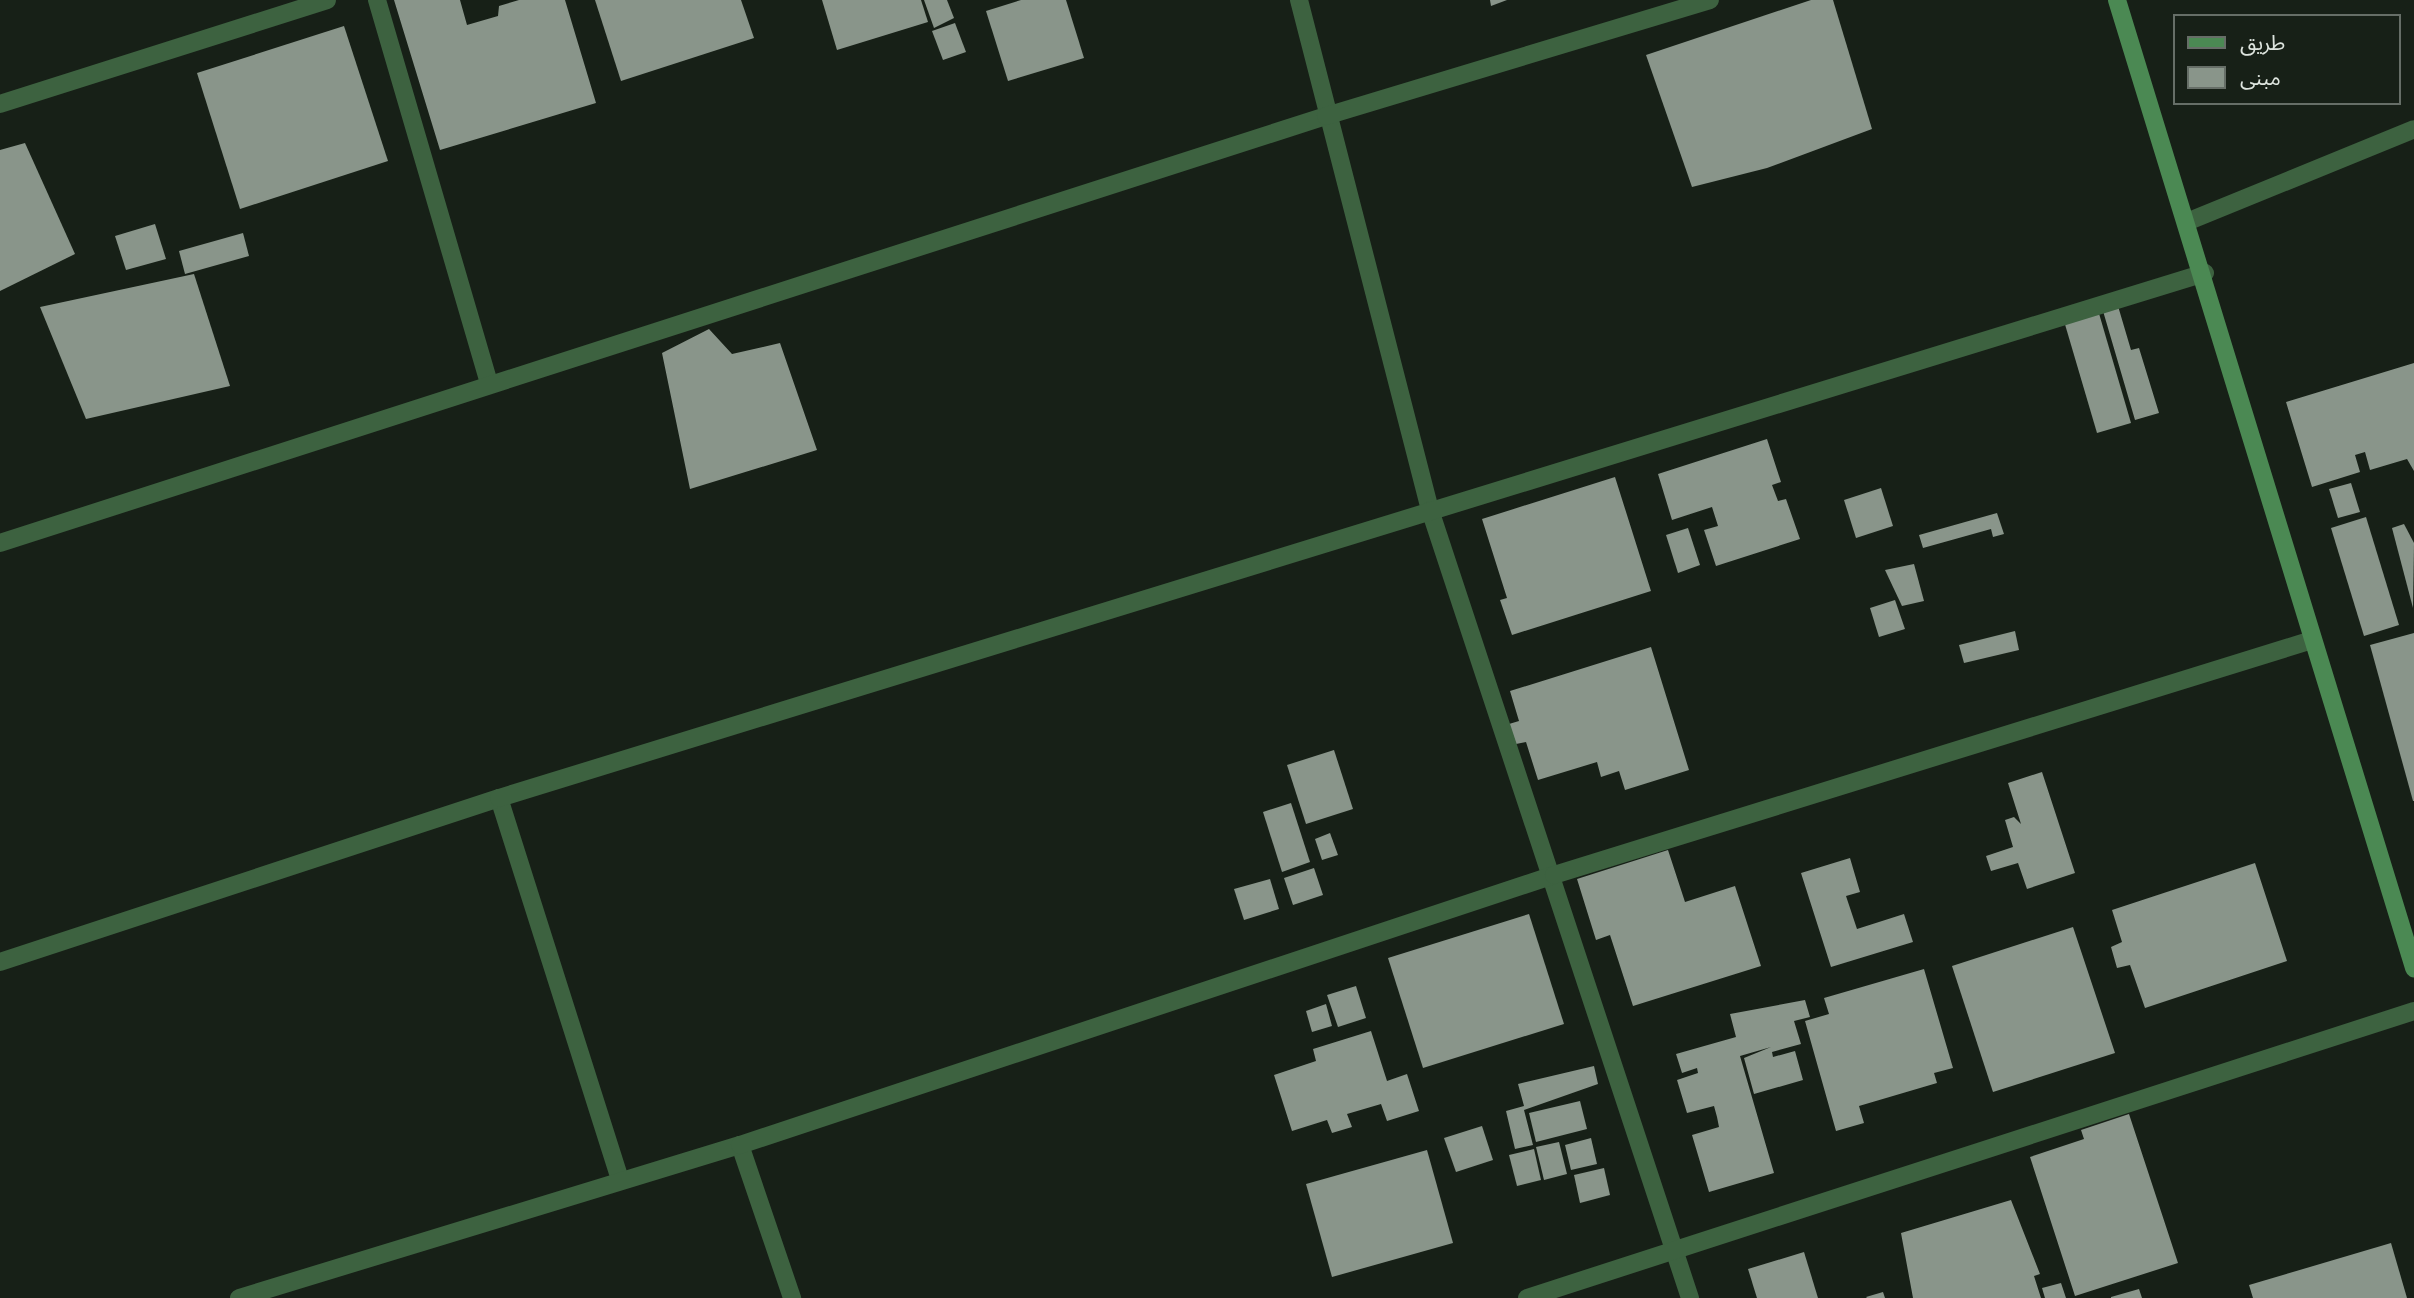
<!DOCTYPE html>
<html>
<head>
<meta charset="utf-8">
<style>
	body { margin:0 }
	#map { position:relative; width:2414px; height:1298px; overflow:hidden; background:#172017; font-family:"DM Sans","Noto Sans Arabic",sans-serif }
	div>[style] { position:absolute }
	.building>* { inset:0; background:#89958a }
	.street>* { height:18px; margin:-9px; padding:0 9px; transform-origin:9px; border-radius:9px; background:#3d6240 }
	.secondary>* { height:18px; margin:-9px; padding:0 9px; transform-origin:9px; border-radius:9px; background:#4b8953 }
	span { translate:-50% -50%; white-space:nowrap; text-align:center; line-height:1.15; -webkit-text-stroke:7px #172017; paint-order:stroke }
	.legend { position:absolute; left:2173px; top:14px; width:228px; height:91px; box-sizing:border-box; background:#172017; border:2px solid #666e67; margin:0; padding:9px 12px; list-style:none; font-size:21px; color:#dde4de }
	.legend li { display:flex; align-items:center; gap:14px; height:35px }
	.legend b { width:35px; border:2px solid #666e67 }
</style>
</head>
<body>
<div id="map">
	<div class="building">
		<i style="clip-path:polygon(394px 0,460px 0,467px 25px,498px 16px,499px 6px,519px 0,565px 0,596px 103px,440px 150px)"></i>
		<i style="clip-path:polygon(595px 0,741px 0,754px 38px,621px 81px)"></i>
		<i style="clip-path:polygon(822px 0,921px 0,928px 22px,837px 50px)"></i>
		<i style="clip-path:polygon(924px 0,947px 0,954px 18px,934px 28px)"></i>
		<i style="clip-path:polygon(1021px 0,1066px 0,1084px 58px,1008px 81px,986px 11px)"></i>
		<i style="clip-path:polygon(1490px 0,1507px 0,1491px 6px)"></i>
		<i style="clip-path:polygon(1811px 0,1833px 0,1872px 129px,1767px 168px,1692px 187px,1646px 55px)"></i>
		<i style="clip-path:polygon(955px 23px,966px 52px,943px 60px,932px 31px)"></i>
		<i style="clip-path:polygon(344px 26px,388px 161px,240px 209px,197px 73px)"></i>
		<i style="clip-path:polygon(25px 143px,75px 254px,0 291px,0 150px)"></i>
		<i style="clip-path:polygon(155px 224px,166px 259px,126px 270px,115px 236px)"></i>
		<i style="clip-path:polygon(243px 233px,249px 256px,185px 274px,179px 251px)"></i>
		<i style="clip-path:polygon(194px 274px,230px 386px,86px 419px,40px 307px)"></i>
		<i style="clip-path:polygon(2118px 306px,2131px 350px,2139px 348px,2159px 413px,2135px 420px,2103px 311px)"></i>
		<i style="clip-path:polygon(2098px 310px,2131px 423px,2097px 433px,2064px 321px)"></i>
		<i style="clip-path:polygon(709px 329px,732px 354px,780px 343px,817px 450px,690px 489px,662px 353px)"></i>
		<i style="clip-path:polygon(2414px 363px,2414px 471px,2407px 459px,2370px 470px,2365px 452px,2355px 455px,2360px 472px,2312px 487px,2286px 402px)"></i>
		<i style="clip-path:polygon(1767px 439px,1781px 482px,1772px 485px,1778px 501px,1786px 499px,1800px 539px,1716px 566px,1704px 530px,1718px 526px,1712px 507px,1672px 520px,1658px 474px)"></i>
		<i style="clip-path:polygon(1615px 477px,1651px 591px,1512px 635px,1500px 600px,1507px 598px,1482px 519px)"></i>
		<i style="clip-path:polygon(2351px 483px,2360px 512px,2338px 518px,2329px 489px)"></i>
		<i style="clip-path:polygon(1881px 488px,1893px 526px,1856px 538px,1844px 500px)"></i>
		<i style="clip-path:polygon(1997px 513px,2004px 534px,1993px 537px,1991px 529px,1923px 548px,1919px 535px)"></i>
		<i style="clip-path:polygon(2366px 517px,2399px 625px,2364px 636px,2331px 528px)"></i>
		<i style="clip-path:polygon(2404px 524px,2414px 543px,2413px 608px,2392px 528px)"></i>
		<i style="clip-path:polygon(1688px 528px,1700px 565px,1678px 573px,1666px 535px)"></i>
		<i style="clip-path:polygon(1914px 564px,1924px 601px,1902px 606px,1885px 570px)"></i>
		<i style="clip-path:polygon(1895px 600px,1905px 629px,1879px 637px,1870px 608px)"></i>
		<i style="clip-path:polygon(2015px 631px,2019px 650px,1964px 663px,1959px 645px)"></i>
		<i style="clip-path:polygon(2414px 633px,2414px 801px,2413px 801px,2370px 645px)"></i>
		<i style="clip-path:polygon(1651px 647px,1689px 770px,1625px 790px,1619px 771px,1601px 777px,1597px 762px,1538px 780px,1526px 742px,1516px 744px,1509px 724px,1519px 721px,1510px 691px)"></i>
		<i style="clip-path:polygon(1334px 750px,1353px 809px,1306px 824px,1287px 765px)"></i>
		<i style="clip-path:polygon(2042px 772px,2075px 873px,2027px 889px,2018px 863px,1991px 871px,1986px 856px,2013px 847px,2005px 820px,2014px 817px,2021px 824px,2008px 783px)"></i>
		<i style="clip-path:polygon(1291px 803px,1310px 862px,1282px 872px,1263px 812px)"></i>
		<i style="clip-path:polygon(1330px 833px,1338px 855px,1322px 860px,1315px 839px)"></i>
		<i style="clip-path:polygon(1668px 850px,1685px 902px,1735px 886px,1761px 966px,1633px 1006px,1610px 935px,1596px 940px,1577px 879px)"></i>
		<i style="clip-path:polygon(1850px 858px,1860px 892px,1846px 896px,1857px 929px,1904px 914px,1913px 942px,1831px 967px,1801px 873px)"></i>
		<i style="clip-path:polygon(2255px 863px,2287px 961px,2145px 1008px,2130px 965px,2117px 968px,2111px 947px,2122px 942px,2112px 910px)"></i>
		<i style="clip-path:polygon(1314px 868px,1323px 895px,1293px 905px,1284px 878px)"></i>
		<i style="clip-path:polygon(1270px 879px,1279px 909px,1244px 920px,1234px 889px)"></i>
		<i style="clip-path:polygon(1529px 914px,1564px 1024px,1423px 1068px,1388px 958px)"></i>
		<i style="clip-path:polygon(2073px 927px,2115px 1053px,1993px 1092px,1952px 966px)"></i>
		<i style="clip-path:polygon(1924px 969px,1953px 1068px,1934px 1073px,1937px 1083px,1859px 1106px,1864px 1123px,1836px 1131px,1805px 1021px,1829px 1014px,1824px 998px)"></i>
		<i style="clip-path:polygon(1356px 986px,1366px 1018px,1338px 1027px,1327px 995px)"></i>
		<i style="clip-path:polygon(1805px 1000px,1810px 1017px,1794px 1021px,1801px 1044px,1772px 1052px,1773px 1057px,1795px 1051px,1803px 1080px,1754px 1094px,1744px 1058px,1771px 1047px,1740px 1056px,1774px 1173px,1709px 1192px,1692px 1135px,1719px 1127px,1717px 1117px,1714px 1106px,1687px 1113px,1677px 1080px,1698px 1073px,1697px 1068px,1682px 1073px,1676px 1054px,1736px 1037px,1730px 1014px)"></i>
		<i style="clip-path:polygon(1326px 1004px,1332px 1026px,1312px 1032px,1306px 1011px)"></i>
		<i style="clip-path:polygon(1371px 1031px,1387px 1081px,1407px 1074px,1419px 1111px,1387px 1121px,1381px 1104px,1347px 1114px,1352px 1127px,1332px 1133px,1327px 1120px,1292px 1131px,1274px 1075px,1316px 1061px,1313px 1049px)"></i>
		<i style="clip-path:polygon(1594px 1066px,1598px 1084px,1524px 1110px,1533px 1145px,1515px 1149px,1506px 1111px,1524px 1106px,1518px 1084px)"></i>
		<i style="clip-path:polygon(1580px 1101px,1587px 1129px,1536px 1142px,1529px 1113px)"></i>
		<i style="clip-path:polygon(2129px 1114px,2178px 1263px,2075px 1296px,2030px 1157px,2084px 1139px,2081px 1130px)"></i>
		<i style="clip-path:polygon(1482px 1126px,1493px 1160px,1456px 1172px,1444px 1138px)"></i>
		<i style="clip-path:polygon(1591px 1138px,1597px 1164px,1571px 1170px,1565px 1145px)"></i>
		<i style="clip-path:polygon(1559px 1142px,1567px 1174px,1544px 1180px,1536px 1147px)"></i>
		<i style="clip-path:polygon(1534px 1149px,1541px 1180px,1517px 1186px,1509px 1155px)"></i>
		<i style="clip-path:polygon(1427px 1150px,1453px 1243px,1332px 1277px,1306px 1184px)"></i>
		<i style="clip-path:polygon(1604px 1168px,1610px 1195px,1580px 1203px,1574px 1175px)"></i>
		<i style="clip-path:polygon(2011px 1200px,2040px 1274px,2034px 1276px,2041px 1298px,1913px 1298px,1901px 1233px)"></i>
		<i style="clip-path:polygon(2391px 1243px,2407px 1298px,2253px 1298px,2249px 1285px)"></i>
		<i style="clip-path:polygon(1804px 1252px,1818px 1298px,1757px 1298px,1748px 1269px)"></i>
		<i style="clip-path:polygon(2061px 1283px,2066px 1298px,2045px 1298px,2042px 1288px)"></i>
		<i style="clip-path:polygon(2139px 1289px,2142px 1298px,2111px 1298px,2111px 1297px)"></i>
		<i style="clip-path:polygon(1883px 1292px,1885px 1298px,1867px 1298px,1866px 1297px)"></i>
	</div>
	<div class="street">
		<i style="left:377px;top:0;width:400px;rotate:73.7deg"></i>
		<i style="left:1299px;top:0;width:527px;rotate:75.59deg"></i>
		<i style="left:1430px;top:510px;width:830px;rotate:71.74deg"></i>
		<i style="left:0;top:104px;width:343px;rotate:-17.6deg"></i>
		<i style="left:2189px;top:221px;width:243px;rotate:-22.2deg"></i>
		<i style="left:0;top:543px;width:1393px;rotate:-17.85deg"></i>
		<i style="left:1326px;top:116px;width:401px;rotate:-16.8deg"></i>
		<i style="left:499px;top:798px;width:401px;rotate:72.4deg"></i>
		<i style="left:0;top:962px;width:525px;rotate:-18.19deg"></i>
		<i style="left:499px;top:798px;width:1785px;rotate:-17.11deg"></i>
		<i style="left:740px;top:1145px;width:162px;rotate:71.2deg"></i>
		<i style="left:239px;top:1298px;width:524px;rotate:-16.98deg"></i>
		<i style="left:740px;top:1145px;width:858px;rotate:-18.35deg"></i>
		<i style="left:1554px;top:875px;width:794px;rotate:-17.22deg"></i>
		<i style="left:1527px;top:1298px;width:932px;rotate:-17.93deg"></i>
	</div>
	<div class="secondary">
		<i style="left:2117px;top:0;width:1013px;rotate:72.94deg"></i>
	</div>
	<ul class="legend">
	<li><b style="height:9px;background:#4b8953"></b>طريق</li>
	<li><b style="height:19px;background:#89958a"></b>مبنى</li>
	</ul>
</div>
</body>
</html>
